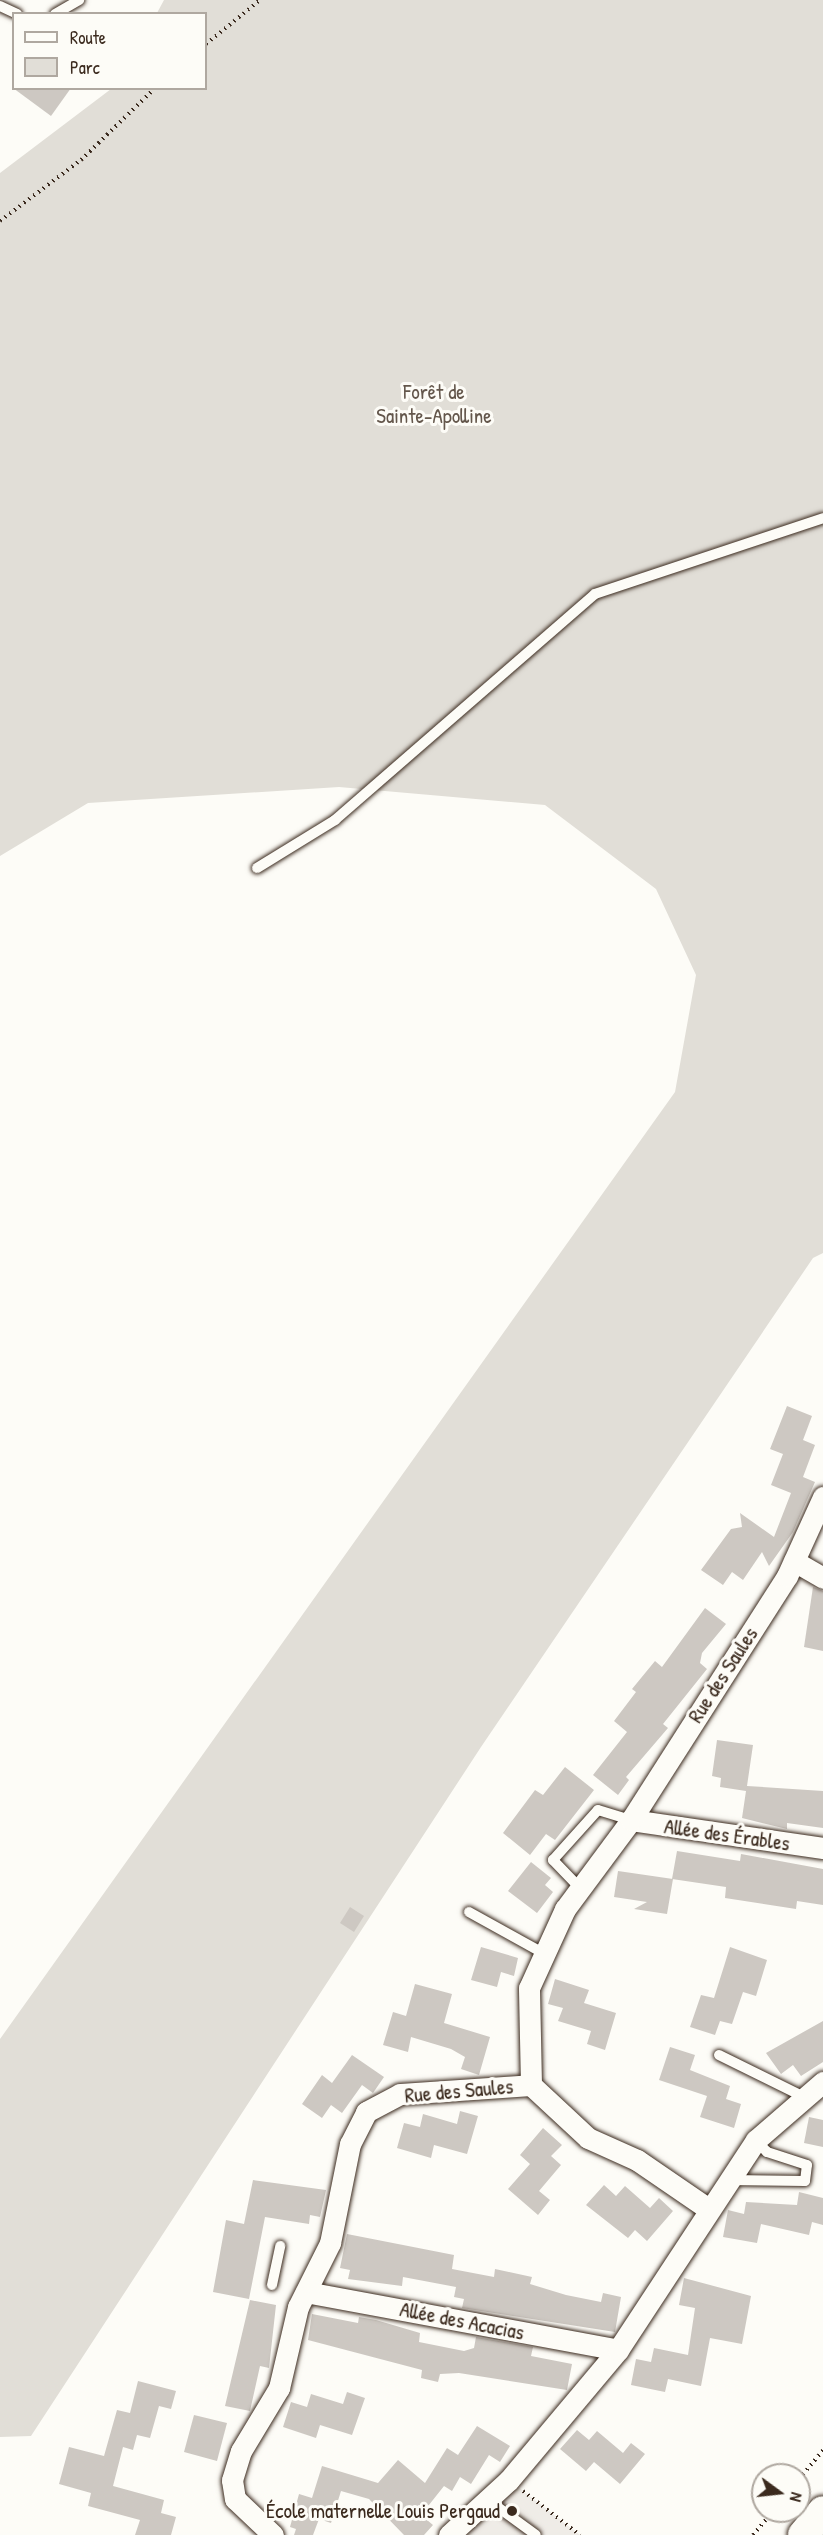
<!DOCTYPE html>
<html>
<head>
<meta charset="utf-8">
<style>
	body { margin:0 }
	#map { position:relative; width:823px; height:2535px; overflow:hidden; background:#fdfcf7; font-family:"Patrick Hand",sans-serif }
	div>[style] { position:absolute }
	.built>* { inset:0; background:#efece7 }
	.green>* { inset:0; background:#e1ded7 }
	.building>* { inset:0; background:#cdc8c2 }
	.path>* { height:4px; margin-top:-2px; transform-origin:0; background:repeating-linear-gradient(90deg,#3b2a1e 0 1.5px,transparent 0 6px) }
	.roads { filter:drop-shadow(0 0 2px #3b2a1e) drop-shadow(0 0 2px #3b2a1e) }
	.lane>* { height:10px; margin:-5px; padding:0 5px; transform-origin:5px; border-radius:5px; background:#fdfcf7 }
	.street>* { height:21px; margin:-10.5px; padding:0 10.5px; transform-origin:10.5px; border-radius:10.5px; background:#fdfcf7 }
	.secondary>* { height:30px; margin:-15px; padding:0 15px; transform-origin:15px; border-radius:15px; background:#fdfcf7 }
	.dots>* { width:16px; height:16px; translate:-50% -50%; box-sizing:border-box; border:3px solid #fdfcf7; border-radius:50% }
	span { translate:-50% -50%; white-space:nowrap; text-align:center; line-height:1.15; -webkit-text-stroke:6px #fdfcf7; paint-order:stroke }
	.park-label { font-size:21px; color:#64574c }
	.street-label { font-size:21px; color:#3b2a1e }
	.poi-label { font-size:21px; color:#3b2a1e }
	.right { translate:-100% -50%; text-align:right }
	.legend { position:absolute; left:12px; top:12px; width:195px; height:78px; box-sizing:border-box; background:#fdfcf7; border:2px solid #afa8a0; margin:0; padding:8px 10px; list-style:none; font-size:18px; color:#3b2a1e }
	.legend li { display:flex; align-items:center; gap:12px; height:30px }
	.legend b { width:30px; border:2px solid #afa8a0 }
	.north { position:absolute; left:751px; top:2463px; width:60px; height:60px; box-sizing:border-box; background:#fdfcf7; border:2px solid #afa8a0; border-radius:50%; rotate:105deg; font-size:16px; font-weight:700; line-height:24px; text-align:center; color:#3b2a1e }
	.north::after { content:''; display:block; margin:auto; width:21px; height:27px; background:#3b2a1e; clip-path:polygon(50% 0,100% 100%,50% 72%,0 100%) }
</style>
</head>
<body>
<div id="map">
	<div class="built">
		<i style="clip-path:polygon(509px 2480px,580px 2535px,449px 2535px)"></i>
	</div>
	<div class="green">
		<i style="clip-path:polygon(164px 0,823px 0,823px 1253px,813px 1258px,481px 1747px,31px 2436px,0 2437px,0 2039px,675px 1092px,696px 975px,656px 889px,545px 805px,339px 787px,88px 803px,0 856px,0 173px,111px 89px,206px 88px,206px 14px,157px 13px)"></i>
	</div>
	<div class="building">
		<i style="clip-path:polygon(13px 88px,71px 88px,51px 116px)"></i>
		<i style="clip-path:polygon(787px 1406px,812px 1416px,803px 1440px,815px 1445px,803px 1477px,815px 1482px,793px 1532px,769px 1566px,762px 1552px,743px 1580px,732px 1572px,723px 1585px,701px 1570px,731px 1529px,742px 1527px,740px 1513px,774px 1537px,791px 1493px,771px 1485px,783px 1454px,770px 1449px)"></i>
		<i style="clip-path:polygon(813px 1587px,823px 1591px,823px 1651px,804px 1647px)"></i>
		<i style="clip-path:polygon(705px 1608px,726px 1624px,702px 1653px,700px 1663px,707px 1669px,663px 1724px,668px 1728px,626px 1777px,629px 1780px,618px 1795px,593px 1775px,627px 1732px,614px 1721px,636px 1692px,632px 1689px,655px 1661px,662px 1667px)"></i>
		<i style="clip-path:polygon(717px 1740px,753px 1745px,747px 1786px,823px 1791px,823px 1828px,787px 1823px,787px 1829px,742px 1818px,746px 1791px,720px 1787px,721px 1778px,712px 1776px)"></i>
		<i style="clip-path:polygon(565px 1767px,594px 1790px,555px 1840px,546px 1834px,530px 1855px,503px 1833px,535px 1790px,543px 1795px)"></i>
		<i style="clip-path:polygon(677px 1851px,740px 1861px,741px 1854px,823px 1869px,823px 1905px,797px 1901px,796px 1909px,725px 1898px,726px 1887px,672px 1879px)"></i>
		<i style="clip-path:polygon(531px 1862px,551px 1878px,545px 1885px,553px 1892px,537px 1913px,508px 1891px)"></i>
		<i style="clip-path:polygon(618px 1871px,673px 1879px,667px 1914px,634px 1909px,647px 1902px,614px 1897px)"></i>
		<i style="clip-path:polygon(350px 1907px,364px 1916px,354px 1932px,340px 1923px)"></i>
		<i style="clip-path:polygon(481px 1947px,518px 1958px,514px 1976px,501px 1972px,497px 1987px,471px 1980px)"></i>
		<i style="clip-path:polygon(730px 1947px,767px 1960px,756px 1996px,743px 1992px,732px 2024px,720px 2021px,715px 2035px,690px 2027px,701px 1995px,714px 1998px)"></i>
		<i style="clip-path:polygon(555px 1979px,589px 1990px,584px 2003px,616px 2013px,605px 2050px,587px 2044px,591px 2031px,558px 2021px,563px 2008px,548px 2004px)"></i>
		<i style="clip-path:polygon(415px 1984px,452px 1994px,444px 2023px,490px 2037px,479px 2075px,461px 2069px,465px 2057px,451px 2049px,411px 2037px,408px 2052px,383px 2045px,393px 2012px,406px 2016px)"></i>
		<i style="clip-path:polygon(823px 2021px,823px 2062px,801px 2076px,793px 2065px,781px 2074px,766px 2053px)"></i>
		<i style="clip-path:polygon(670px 2047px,695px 2055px,690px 2070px,730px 2086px,726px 2099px,741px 2104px,734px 2128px,700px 2117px,707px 2096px,659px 2080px)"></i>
		<i style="clip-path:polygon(352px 2055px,384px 2077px,373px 2093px,362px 2085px,342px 2113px,331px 2105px,322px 2118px,302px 2104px,322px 2075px,332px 2083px)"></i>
		<i style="clip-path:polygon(460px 2111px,478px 2116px,467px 2154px,434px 2145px,431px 2158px,397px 2148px,404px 2123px,420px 2127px,423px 2114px,457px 2124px)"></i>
		<i style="clip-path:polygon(809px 2117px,823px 2120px,823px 2147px,804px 2143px)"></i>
		<i style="clip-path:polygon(543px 2128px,562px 2145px,551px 2156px,561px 2165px,539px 2191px,550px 2200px,538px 2215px,508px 2189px,530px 2164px,520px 2155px)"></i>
		<i style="clip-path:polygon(253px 2180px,326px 2190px,320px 2217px,310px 2215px,309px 2224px,265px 2217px,249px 2299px,213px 2292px,226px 2220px,244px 2224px)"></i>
		<i style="clip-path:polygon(604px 2185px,616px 2196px,625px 2186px,650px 2208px,659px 2198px,673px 2211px,647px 2241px,635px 2230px,628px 2238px,586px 2205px)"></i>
		<i style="clip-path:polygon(799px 2192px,823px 2198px,823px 2225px,812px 2222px,809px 2235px,761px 2224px,757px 2243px,723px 2237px,728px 2210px,744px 2214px,746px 2202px,797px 2205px)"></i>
		<i style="clip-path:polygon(347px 2234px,454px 2255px,452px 2269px,494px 2277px,495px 2269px,532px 2277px,530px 2284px,566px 2295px,601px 2302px,603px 2293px,621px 2297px,615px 2332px,462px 2308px,464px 2299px,454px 2297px,456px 2287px,403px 2277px,402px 2286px,348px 2279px,350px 2270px,340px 2268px)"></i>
		<i style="clip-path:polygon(684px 2278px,751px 2296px,742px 2344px,710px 2338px,701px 2386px,668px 2379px,665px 2392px,631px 2385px,636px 2359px,651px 2362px,654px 2348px,688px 2355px,695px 2308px,679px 2305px)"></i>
		<i style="clip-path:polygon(250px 2300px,276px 2305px,269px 2368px,260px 2366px,250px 2411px,225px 2406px)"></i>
		<i style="clip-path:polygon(312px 2314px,358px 2323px,359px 2317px,376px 2320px,420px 2333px,419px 2342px,464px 2351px,474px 2348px,476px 2337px,533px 2347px,531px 2356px,572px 2364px,567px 2390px,459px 2373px,440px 2374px,438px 2382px,421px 2378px,422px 2370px,308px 2340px)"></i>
		<i style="clip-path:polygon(138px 2381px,176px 2391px,171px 2409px,159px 2406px,150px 2438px,137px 2435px,133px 2450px,123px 2447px,113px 2486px,164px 2500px,161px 2513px,176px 2517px,171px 2535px,135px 2535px,140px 2520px,88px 2506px,91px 2493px,59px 2484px,69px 2447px,104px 2456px,117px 2410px,130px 2413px)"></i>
		<i style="clip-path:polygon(347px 2392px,365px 2398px,352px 2435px,320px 2425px,316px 2438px,283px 2427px,291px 2402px,307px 2407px,311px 2394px,343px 2404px)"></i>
		<i style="clip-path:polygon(194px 2415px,227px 2423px,217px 2461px,184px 2452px)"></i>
		<i style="clip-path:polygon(477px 2426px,510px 2446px,500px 2462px,489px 2455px,471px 2484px,460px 2477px,452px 2491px,444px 2486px,421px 2515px,433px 2525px,424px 2535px,404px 2535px,369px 2499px,341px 2491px,331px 2523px,319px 2519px,313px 2535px,294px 2535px,296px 2529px,290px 2527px,299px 2494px,312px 2498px,322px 2466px,378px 2483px,398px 2460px,425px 2483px,447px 2448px,458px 2455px)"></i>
		<i style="clip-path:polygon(577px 2430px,589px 2440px,597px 2431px,623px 2453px,631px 2443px,645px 2454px,620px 2484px,594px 2462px,586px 2471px,560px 2449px)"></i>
	</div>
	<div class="path">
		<i style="left:206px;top:44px;width:70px;rotate:-39.2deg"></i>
		<i style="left:0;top:221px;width:101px;rotate:-37deg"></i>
		<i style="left:81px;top:160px;width:103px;rotate:-44.2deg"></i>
		<i style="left:799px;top:2479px;width:38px;rotate:-50deg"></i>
		<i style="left:523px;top:2491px;width:72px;rotate:37.7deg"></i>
		<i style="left:753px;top:2535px;width:31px;rotate:-50deg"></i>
	</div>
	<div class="roads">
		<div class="lane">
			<i style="left:0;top:6px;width:19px;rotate:25deg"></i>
			<i style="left:55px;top:14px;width:28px;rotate:-30deg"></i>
			<i style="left:257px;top:868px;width:92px;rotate:-31.6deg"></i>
			<i style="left:335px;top:820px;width:344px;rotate:-41deg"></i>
			<i style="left:595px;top:594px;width:240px;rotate:-18.4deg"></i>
			<i style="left:580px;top:1888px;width:39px;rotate:-134deg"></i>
			<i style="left:553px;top:1860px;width:67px;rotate:-48deg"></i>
			<i style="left:598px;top:1810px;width:34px;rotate:17deg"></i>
			<i style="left:469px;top:1912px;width:85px;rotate:29deg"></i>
			<i style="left:719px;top:2055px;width:95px;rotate:26.3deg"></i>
			<i style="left:728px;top:2180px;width:77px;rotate:0.7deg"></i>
			<i style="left:805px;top:2181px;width:16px;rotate:-83deg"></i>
			<i style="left:807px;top:2165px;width:42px;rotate:-162deg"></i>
			<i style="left:767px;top:2152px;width:16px;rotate:-133deg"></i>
			<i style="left:272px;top:2285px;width:40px;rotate:-78deg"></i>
			<i style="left:488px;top:2500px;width:59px;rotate:36.1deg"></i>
		</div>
		<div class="street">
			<i style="left:794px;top:1561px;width:34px;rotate:30deg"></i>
			<i style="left:631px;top:1820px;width:194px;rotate:8.3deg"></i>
			<i style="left:531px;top:2085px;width:78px;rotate:42.9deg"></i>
			<i style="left:588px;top:2138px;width:54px;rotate:24.2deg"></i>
			<i style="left:637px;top:2160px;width:85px;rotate:34.4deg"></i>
			<i style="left:306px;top:2292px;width:317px;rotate:10.5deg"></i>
			<i style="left:273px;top:2535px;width:52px;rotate:-136.5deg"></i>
			<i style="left:235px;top:2499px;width:19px;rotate:-99deg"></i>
			<i style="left:232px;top:2480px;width:30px;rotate:-73deg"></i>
			<i style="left:241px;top:2451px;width:74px;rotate:-58.9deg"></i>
			<i style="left:279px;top:2388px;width:83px;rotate:-76.8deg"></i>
			<i style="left:298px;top:2307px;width:72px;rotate:-63.4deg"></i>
			<i style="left:330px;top:2243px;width:101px;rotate:-78.6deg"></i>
			<i style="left:350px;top:2144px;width:36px;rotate:-63deg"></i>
			<i style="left:366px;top:2112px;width:38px;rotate:-28deg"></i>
			<i style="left:400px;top:2094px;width:131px;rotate:-3.9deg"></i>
			<i style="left:531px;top:2085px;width:97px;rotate:-91.2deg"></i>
			<i style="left:529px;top:1988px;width:87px;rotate:-65.5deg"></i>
			<i style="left:565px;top:1909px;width:111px;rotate:-53.4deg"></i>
			<i style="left:631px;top:1820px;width:290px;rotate:-57.4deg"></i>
			<i style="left:787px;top:1576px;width:87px;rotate:-65.5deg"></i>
			<i style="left:449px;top:2535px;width:81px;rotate:-42.5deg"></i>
			<i style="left:509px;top:2480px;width:170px;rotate:-50deg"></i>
			<i style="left:618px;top:2350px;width:251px;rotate:-56.7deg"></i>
			<i style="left:756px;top:2140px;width:89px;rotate:-40.9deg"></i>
		</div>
		<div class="secondary">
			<i style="left:803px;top:2535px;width:31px;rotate:-50deg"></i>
		</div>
	</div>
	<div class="dots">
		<i style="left:512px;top:2511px;background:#3b2a1e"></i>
	</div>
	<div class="park-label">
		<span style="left:434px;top:404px">Forêt de<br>Sainte-Apolline</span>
	</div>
	<div class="street-label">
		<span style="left:723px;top:1675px;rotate:-57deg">Rue des Saules</span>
		<span style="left:727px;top:1835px;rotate:8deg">Allée des Érables</span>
		<span style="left:459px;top:2091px;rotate:-5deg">Rue des Saules</span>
		<span style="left:462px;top:2321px;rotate:11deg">Allée des Acacias</span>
	</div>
	<div class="poi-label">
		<span class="right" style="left:500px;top:2511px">École maternelle Louis Pergaud</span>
	</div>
	<ul class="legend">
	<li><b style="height:8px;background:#fdfcf7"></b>Route</li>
	<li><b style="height:16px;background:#e1ded7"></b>Parc</li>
	</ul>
	<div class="north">N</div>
</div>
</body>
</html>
